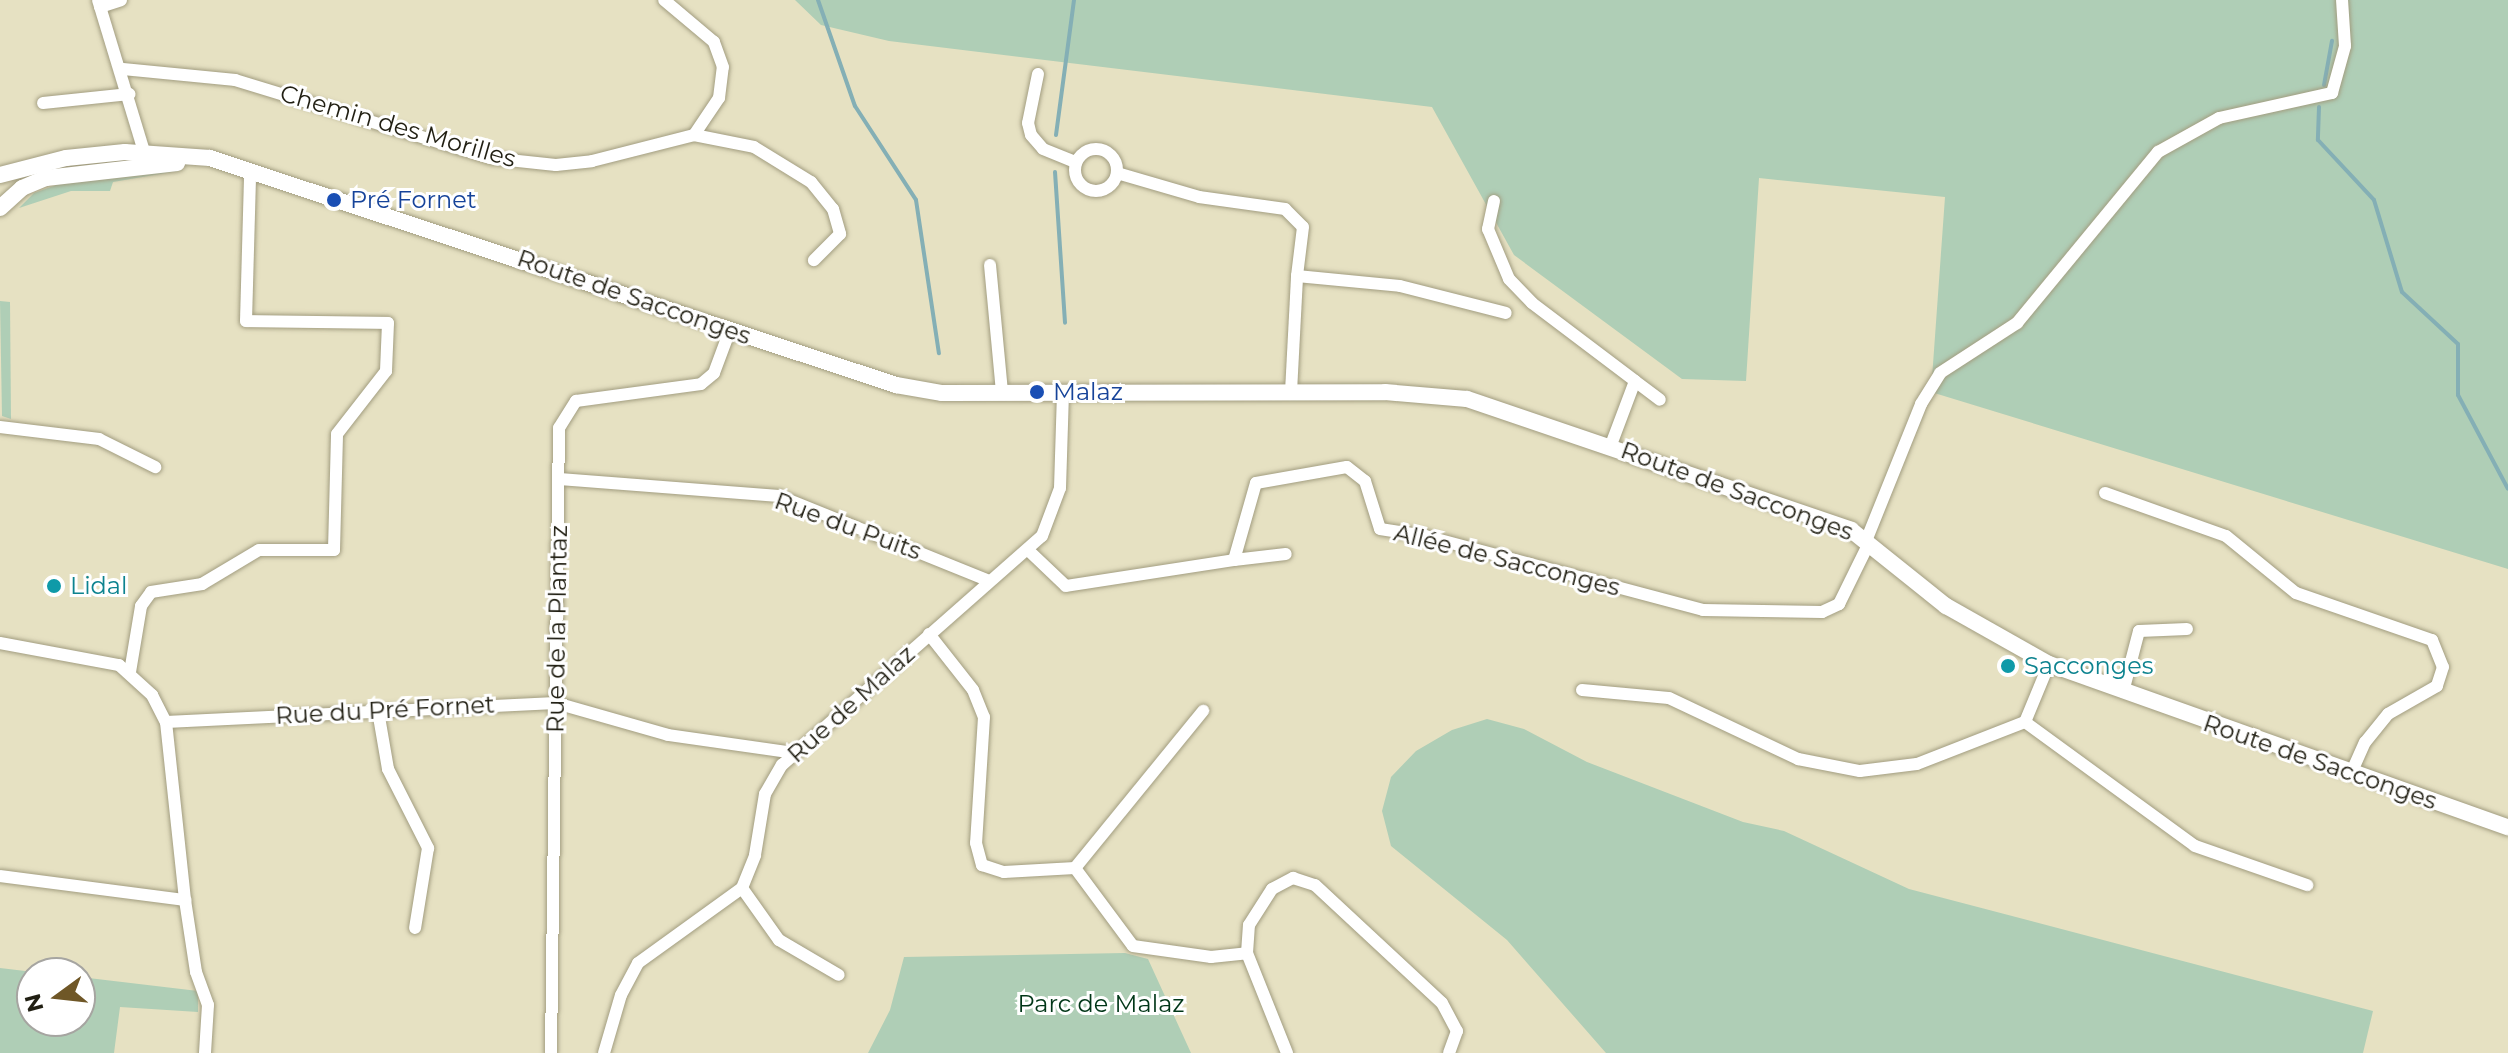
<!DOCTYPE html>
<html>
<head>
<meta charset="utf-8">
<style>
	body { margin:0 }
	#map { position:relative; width:2508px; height:1053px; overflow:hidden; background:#e6e1c2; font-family:Montserrat,sans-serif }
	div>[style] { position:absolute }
	.green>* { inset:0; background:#afceb6 }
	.stream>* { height:4px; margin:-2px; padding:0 2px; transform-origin:2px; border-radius:2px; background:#84afb5 }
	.roads { filter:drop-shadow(0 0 2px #a29d80) drop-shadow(0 0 2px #a29d80) }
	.minor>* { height:12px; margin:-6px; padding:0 6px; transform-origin:6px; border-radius:6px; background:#fff }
	.minor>.ring { margin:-6px; padding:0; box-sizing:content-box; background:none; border:12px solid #fff; border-radius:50% }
	.tertiary>* { height:16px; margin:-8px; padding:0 8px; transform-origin:8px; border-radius:8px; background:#fff }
	.dots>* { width:22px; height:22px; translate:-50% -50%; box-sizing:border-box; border:4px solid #fff; border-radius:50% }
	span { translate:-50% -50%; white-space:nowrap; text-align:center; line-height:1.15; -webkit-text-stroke:6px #fff; paint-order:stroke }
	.street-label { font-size:24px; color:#211f13 }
	.transit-label { font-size:24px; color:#164399 }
	.left { translate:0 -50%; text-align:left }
	.culture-label { font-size:24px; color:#0d838f }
	.park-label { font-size:24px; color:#003617 }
	.north { position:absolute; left:16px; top:957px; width:80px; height:80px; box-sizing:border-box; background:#fff; border:2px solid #a6a5a1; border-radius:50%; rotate:255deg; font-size:22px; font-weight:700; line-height:32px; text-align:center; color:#211f13 }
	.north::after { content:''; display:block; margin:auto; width:28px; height:36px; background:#6f5727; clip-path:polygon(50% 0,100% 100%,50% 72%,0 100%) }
</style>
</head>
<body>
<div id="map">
	<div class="green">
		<i style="clip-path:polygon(795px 0,2508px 0,2508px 569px,1931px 392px,1945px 197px,1759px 178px,1746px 381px,1682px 379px,1514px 255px,1432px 107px,889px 41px,821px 25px)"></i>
		<i style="clip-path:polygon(184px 170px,113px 182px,110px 191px,71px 191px,19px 208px,34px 193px,62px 183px)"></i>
		<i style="clip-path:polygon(0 301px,10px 302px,11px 419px,2px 416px)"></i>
		<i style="clip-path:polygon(1487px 719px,1524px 729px,1587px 762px,1743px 822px,1784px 831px,1909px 889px,2373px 1011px,2363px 1053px,1606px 1053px,1507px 940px,1391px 846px,1382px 811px,1391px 777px,1416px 751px,1452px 730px)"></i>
		<i style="clip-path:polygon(1125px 953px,1148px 959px,1191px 1053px,868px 1053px,890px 1010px,904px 957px)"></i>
		<i style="clip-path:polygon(0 968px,42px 973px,32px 973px,32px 1021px,80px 1021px,80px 977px,198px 991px,198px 1012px,120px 1007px,114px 1053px,0 1053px)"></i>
	</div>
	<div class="stream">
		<i style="left:818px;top:0;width:112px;rotate:70.8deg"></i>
		<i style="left:855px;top:106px;width:112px;rotate:57deg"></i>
		<i style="left:916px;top:200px;width:155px;rotate:81.5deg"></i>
		<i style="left:2324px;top:85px;width:45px;rotate:-79.7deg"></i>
		<i style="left:2319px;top:107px;width:33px;rotate:92deg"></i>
		<i style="left:2318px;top:140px;width:82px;rotate:47deg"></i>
		<i style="left:2374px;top:200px;width:96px;rotate:73.1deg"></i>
		<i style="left:2402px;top:292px;width:76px;rotate:42.9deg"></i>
		<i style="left:2458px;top:344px;width:51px;rotate:90deg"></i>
		<i style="left:2458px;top:395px;width:106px;rotate:62deg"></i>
		<i style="left:1056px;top:135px;width:136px;rotate:-82.4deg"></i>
		<i style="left:1055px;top:172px;width:151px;rotate:86.2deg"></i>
	</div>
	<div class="roads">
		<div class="minor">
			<i style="left:98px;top:0;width:158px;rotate:73.1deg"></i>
			<i style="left:100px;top:7px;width:22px;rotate:-18deg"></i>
			<i style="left:123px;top:69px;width:113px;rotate:5.6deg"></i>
			<i style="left:235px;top:80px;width:267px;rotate:17deg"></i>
			<i style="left:490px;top:158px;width:66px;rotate:6.1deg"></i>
			<i style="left:556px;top:165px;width:36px;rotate:-6deg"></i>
			<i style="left:592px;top:161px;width:105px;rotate:-14.3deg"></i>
			<i style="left:694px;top:135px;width:45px;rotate:-56deg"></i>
			<i style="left:719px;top:98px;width:31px;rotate:-83deg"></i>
			<i style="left:723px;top:67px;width:27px;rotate:-110deg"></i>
			<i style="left:714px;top:42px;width:65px;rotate:-140deg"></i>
			<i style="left:1038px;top:74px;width:50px;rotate:101.5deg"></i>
			<i style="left:1028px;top:123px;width:12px;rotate:76deg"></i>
			<i style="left:1031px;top:135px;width:18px;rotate:49deg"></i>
			<i style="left:1043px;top:149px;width:35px;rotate:22deg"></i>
			<i style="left:43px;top:103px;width:87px;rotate:-5.9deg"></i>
			<i style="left:694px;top:135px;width:61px;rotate:11.3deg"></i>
			<i style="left:754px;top:147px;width:67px;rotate:31.6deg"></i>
			<i style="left:811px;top:182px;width:35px;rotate:51deg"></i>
			<i style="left:833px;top:209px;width:26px;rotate:74deg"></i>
			<i style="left:840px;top:234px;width:37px;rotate:135deg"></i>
			<i class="ring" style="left:1075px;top:149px;width:30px;height:30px"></i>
			<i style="left:1117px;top:173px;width:85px;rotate:16.3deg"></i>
			<i style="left:1199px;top:197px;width:87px;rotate:7.9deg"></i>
			<i style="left:1285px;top:209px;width:25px;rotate:45deg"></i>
			<i style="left:1303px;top:227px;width:49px;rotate:97deg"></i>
			<i style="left:1494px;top:201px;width:29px;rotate:102deg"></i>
			<i style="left:1488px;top:229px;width:54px;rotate:67.2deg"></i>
			<i style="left:1509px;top:279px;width:33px;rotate:46deg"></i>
			<i style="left:1532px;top:303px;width:129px;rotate:37.1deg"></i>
			<i style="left:1635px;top:381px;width:68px;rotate:110.6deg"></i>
			<i style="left:990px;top:265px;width:128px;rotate:84.6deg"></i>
			<i style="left:1635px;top:381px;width:31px;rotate:37deg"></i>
			<i style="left:1291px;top:392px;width:116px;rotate:-87deg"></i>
			<i style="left:1297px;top:276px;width:103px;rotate:5.5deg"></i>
			<i style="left:1400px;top:286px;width:109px;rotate:14.3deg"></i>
			<i style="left:0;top:427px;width:100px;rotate:6.9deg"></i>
			<i style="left:99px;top:439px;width:63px;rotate:26.6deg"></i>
			<i style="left:559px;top:479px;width:221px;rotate:4.4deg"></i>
			<i style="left:779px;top:496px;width:227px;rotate:22deg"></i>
			<i style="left:2105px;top:493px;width:128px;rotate:19.6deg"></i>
			<i style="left:2226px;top:536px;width:90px;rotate:39.2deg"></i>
			<i style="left:2296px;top:593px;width:144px;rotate:19.1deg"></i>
			<i style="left:2432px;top:640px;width:29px;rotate:68deg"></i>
			<i style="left:2443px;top:667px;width:20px;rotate:108deg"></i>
			<i style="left:2437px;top:686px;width:56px;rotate:150.3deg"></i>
			<i style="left:2388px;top:714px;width:36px;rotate:129deg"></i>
			<i style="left:2365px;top:742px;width:32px;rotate:114deg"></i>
			<i style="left:1866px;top:541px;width:148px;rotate:-68.1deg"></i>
			<i style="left:1921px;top:404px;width:36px;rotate:-58deg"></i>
			<i style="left:1940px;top:373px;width:92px;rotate:-33deg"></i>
			<i style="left:2017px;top:323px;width:222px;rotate:-50.5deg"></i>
			<i style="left:2158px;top:152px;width:70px;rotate:-29.1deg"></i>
			<i style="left:2219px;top:118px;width:116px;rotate:-12.5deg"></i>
			<i style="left:2332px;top:93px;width:49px;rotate:-74.5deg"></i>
			<i style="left:2345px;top:46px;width:46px;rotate:-93.7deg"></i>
			<i style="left:1028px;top:550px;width:52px;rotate:43.5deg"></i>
			<i style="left:1066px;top:586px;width:170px;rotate:-8.8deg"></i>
			<i style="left:1234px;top:560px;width:80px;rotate:-74.1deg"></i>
			<i style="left:1256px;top:483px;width:92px;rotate:-10deg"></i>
			<i style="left:1347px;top:467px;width:23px;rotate:38deg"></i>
			<i style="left:1365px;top:481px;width:50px;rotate:72.6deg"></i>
			<i style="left:1380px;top:529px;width:46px;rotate:8.8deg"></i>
			<i style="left:1425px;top:536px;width:288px;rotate:14.9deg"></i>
			<i style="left:1703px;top:610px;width:119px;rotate:1deg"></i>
			<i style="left:1822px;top:612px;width:19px;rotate:-25deg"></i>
			<i style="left:1839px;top:604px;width:68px;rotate:-63.8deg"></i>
			<i style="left:1234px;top:560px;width:52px;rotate:-6.6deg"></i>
			<i style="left:929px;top:634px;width:71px;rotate:51.8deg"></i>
			<i style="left:973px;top:690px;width:29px;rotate:68deg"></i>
			<i style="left:984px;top:717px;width:126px;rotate:93.6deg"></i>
			<i style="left:976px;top:843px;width:23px;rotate:75deg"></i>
			<i style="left:982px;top:865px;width:23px;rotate:18deg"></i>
			<i style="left:1004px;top:872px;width:71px;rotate:-3.2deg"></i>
			<i style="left:0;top:643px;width:121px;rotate:10.5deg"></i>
			<i style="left:119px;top:665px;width:45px;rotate:42.3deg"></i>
			<i style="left:152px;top:695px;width:30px;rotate:63deg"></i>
			<i style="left:166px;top:722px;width:390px;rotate:-2.8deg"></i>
			<i style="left:556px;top:703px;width:116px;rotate:15.9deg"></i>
			<i style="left:668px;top:735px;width:128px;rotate:8.1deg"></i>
			<i style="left:130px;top:672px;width:67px;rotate:-80.5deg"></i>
			<i style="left:141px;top:606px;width:17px;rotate:-54deg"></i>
			<i style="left:151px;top:592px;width:52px;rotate:-8.9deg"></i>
			<i style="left:202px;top:584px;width:66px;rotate:-30.8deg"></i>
			<i style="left:259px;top:550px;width:75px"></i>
			<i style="left:334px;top:550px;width:116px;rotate:-88.5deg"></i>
			<i style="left:337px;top:434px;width:80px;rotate:-52.1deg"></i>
			<i style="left:386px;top:371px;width:48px;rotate:-87.6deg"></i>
			<i style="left:388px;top:323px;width:142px;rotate:-179.2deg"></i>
			<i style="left:246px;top:321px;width:144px;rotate:-88.4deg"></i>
			<i style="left:1582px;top:690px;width:87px;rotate:5.3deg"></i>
			<i style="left:1669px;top:698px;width:143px;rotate:25.3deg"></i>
			<i style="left:1798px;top:759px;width:63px;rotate:11deg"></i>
			<i style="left:1860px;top:771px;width:57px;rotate:-7deg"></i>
			<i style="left:1917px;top:764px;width:116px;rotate:-21.3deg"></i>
			<i style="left:2025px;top:722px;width:63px;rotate:-67.5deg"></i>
			<i style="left:2123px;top:692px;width:63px;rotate:-75.3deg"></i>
			<i style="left:2139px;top:631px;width:48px;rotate:-2.4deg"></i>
			<i style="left:378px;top:711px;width:59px;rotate:80.2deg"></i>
			<i style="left:388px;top:769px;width:89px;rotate:63.1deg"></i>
			<i style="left:428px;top:848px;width:81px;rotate:99.2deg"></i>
			<i style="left:166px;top:722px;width:179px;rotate:83.9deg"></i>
			<i style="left:185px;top:900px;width:73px;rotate:81.3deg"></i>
			<i style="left:196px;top:972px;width:35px;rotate:70deg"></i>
			<i style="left:208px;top:1005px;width:48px;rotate:93.6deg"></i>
			<i style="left:2025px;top:722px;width:210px;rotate:36.1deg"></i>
			<i style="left:2195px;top:846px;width:119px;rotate:19.2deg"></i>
			<i style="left:1075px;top:868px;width:97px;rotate:53.4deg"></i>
			<i style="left:1133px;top:946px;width:79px;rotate:8deg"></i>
			<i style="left:1211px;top:957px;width:36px;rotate:-6deg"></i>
			<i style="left:1247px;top:953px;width:108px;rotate:68.2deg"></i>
			<i style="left:1075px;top:868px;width:203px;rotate:-50.8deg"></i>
			<i style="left:0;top:876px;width:187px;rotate:7.4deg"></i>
			<i style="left:742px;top:888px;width:64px;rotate:54.6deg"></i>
			<i style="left:779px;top:940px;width:69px;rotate:30.3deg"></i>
			<i style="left:1247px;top:953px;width:28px;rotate:-86deg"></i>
			<i style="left:1249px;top:925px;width:43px;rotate:-57.4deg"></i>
			<i style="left:1272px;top:889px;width:24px;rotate:-28deg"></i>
			<i style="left:1293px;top:878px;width:23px;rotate:18deg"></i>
			<i style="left:1315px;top:885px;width:173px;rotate:42.9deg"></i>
			<i style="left:1442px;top:1003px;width:32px;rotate:62deg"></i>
			<i style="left:1457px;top:1031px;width:23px;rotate:110deg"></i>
			<i style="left:551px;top:1053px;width:625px;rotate:-89.27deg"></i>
			<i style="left:559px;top:428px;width:32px;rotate:-58deg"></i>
			<i style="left:576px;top:401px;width:126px;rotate:-7.7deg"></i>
			<i style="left:701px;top:384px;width:17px;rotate:-40deg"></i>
			<i style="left:714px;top:373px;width:46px;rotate:-69.6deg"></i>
			<i style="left:604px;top:1053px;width:60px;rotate:-73.7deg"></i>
			<i style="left:621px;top:995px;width:36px;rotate:-62deg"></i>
			<i style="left:638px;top:963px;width:128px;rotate:-35.8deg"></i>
			<i style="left:742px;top:888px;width:35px;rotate:-68deg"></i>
			<i style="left:755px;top:855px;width:62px;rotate:-80.7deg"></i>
			<i style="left:765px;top:794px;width:34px;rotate:-60deg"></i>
			<i style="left:782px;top:765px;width:346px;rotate:-41.4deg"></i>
			<i style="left:1042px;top:536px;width:51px;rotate:-69.4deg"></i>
			<i style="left:1060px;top:488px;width:96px;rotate:-88.2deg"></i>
		</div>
		<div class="tertiary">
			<i style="left:0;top:175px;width:68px;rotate:-14.4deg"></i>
			<i style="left:66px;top:158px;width:59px;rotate:-5.8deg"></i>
			<i style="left:125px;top:152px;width:85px;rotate:4deg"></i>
			<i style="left:210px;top:158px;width:723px;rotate:18.31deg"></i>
			<i style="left:896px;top:385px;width:47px;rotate:9.9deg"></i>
			<i style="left:942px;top:393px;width:443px;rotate:-0.1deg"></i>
			<i style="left:1385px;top:392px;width:82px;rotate:4.9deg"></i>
			<i style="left:1467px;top:399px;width:406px;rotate:18.8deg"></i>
			<i style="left:1851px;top:530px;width:122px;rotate:38.7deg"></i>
			<i style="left:1946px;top:606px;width:118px;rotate:29.4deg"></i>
			<i style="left:2049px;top:664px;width:487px;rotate:19.6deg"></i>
			<i style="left:0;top:208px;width:30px;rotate:-42deg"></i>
			<i style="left:22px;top:188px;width:26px;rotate:-23deg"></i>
			<i style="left:46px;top:178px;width:132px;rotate:-6.5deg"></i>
		</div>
	</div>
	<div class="dots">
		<i style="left:334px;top:200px;background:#1a4fb4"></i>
		<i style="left:1037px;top:392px;background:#1a4fb4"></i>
		<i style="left:54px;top:586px;background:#0f9aa8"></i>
		<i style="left:2008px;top:666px;background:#0f9aa8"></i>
	</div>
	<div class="street-label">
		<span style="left:398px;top:126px;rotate:16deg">Chemin des Morilles</span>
		<span style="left:634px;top:297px;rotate:19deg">Route de Sacconges</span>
		<span style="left:1737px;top:491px;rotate:20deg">Route de Sacconges</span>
		<span style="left:848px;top:526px;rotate:20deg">Rue du Puits</span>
		<span style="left:1507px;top:560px;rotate:14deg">Allée de Sacconges</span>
		<span style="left:557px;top:629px;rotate:-89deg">Rue de la Plantaz</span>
		<span style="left:851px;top:704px;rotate:-42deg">Rue de Malaz</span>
		<span style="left:385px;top:710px;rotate:-3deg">Rue du Pré Fornet</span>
		<span style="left:2320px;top:762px;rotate:19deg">Route de Sacconges</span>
	</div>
	<div class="transit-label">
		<span class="left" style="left:350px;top:200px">Pré Fornet</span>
		<span class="left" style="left:1053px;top:392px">Malaz</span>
	</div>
	<div class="culture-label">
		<span class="left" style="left:70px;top:586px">Lidal</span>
		<span class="left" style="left:2024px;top:666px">Sacconges</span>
	</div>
	<div class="park-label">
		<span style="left:1101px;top:1004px">Parc de Malaz</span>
	</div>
	<div class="north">N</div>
</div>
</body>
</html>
